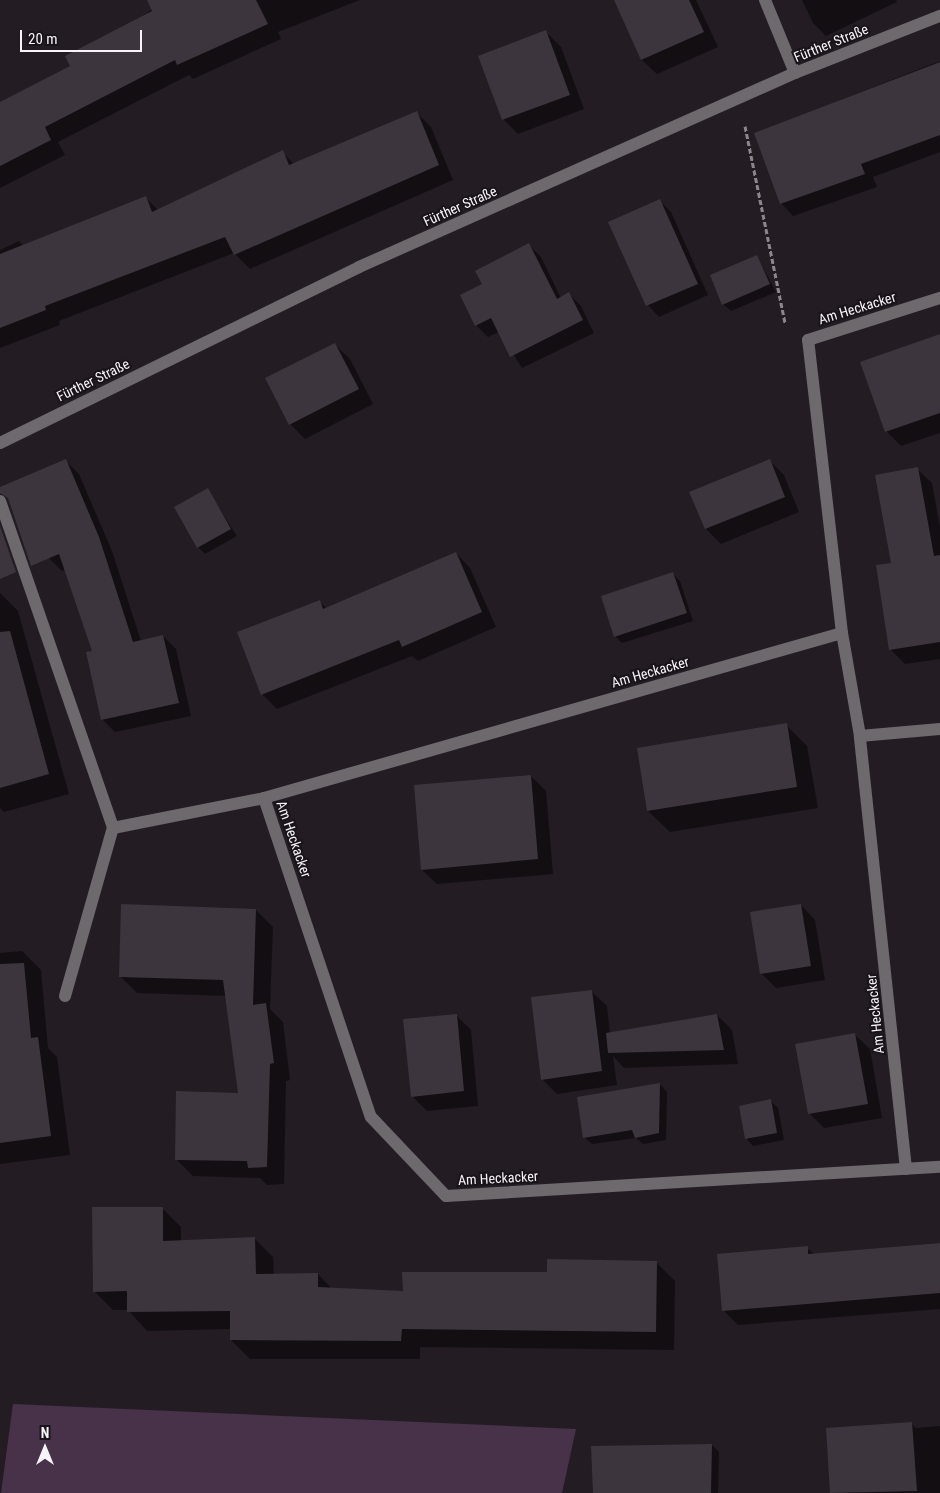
<!DOCTYPE html>
<html>
<head>
<meta charset="utf-8">
<style>
	body { margin:0 }
	#map { position:relative; width:940px; height:1493px; overflow:hidden; background:#231c23; font-family:"Roboto Condensed",sans-serif }
	div>[style] { position:absolute }
	.green>* { inset:0; background:#473249 }
	.shadow>* { inset:0; background:#0007 }
	.building>* { inset:0; background:#3c353d }
	.path>* { height:3px; margin-top:-1.5px; transform-origin:0; background:repeating-linear-gradient(90deg,#8d878d 0 5px,transparent 0 7.5px) }
	.minor>* { height:12px; margin:-6px; padding:0 6px; transform-origin:6px; border-radius:6px; background:#6d696d }
	span { translate:-50% -50%; white-space:nowrap; text-align:center; line-height:1.15; -webkit-text-stroke:4px #19131a; paint-order:stroke }
	.street-label { font-size:14px; color:#f7f3f8 }
	.north { position:absolute; left:20px; top:1423px; width:50px; height:50px; -webkit-text-stroke:4px #19131a; paint-order:stroke; rotate:0deg; font-size:14px; font-weight:700; line-height:20px; text-align:center; color:#f7f3f8 }
	.north::after { content:''; display:block; margin:auto; width:18px; height:22px; background:#f7f3f8; clip-path:polygon(50% 0,100% 100%,50% 72%,0 100%) }
	.scale { position:absolute; left:20px; top:30px; width:122px; height:22px; box-sizing:border-box; border:2px solid #f7f3f8; border-top:0; padding-left:6px; font-size:15px; line-height:18px; white-space:nowrap; color:#f7f3f8; -webkit-text-stroke:4px #19131a; paint-order:stroke }
</style>
</head>
<body>
<div id="map">
	<div class="green">
		<i style="clip-path:polygon(13px 1404px,576px 1429px,562px 1493px,1px 1493px)"></i>
	</div>
	<div class="shadow">
		<i style="clip-path:polygon(165px 0,360px 0,278px 32px,281px 39px,193px 79px,189px 75px,58px 142px,65px 155px,0 188px,0 103px,72px 66px)"></i>
		<i style="clip-path:polygon(621px 0,696px 0,718px 47px,657px 74px,642px 60px,616px 2px)"></i>
		<i style="clip-path:polygon(802px 0,896px 0,897px 2px,826px 36px,813px 23px)"></i>
		<i style="clip-path:polygon(546px 32px,561px 47px,584px 109px,518px 134px,503px 119px)"></i>
		<i style="clip-path:polygon(940px 61px,940px 152px,873px 177px,877px 187px,793px 216px,781px 203px,838px 101px)"></i>
		<i style="clip-path:polygon(416px 112px,431px 127px,453px 180px,250px 269px,234px 253px,59px 321px,60px 325px,0 348px,0 250px,19px 241px,23px 246px,146px 198px,158px 210px,282px 152px,294px 164px)"></i>
		<i style="clip-path:polygon(659px 200px,671px 212px,708px 295px,659px 317px,648px 305px,610px 223px)"></i>
		<i style="clip-path:polygon(529px 245px,541px 257px,561px 298px,569px 294px,581px 306px,594px 333px,522px 368px,499px 332px,488px 337px,476px 325px,484px 285px)"></i>
		<i style="clip-path:polygon(757px 256px,776px 292px,731px 311px,723px 304px)"></i>
		<i style="clip-path:polygon(940px 336px,940px 433px,901px 446px,886px 431px)"></i>
		<i style="clip-path:polygon(335px 345px,350px 359px,373px 404px,305px 439px,290px 424px)"></i>
		<i style="clip-path:polygon(66px 461px,79px 474px,112px 551px,141px 641px,163px 636px,176px 649px,191px 716px,115px 732px,102px 719px,94px 652px,66px 570px,62px 571px,49px 558px)"></i>
		<i style="clip-path:polygon(770px 461px,784px 475px,799px 512px,721px 544px,706px 529px,691px 493px)"></i>
		<i style="clip-path:polygon(917px 469px,932px 483px,940px 527px,940px 659px,905px 664px,890px 649px,892px 564px)"></i>
		<i style="clip-path:polygon(207px 490px,237px 536px,205px 554px,198px 547px)"></i>
		<i style="clip-path:polygon(456px 553px,470px 568px,496px 627px,418px 661px,412px 656px,277px 709px,262px 694px,320px 602px,327px 609px)"></i>
		<i style="clip-path:polygon(673px 574px,680px 581px,693px 621px,622px 643px,615px 636px)"></i>
		<i style="clip-path:polygon(0 593px,18px 611px,69px 794px,4px 812px,0 808px)"></i>
		<i style="clip-path:polygon(786px 725px,807px 746px,818px 808px,670px 832px,648px 811px)"></i>
		<i style="clip-path:polygon(531px 776px,546px 791px,553px 874px,437px 884px,422px 870px)"></i>
		<i style="clip-path:polygon(801px 905px,815px 920px,825px 980px,776px 988px,761px 973px)"></i>
		<i style="clip-path:polygon(256px 910px,273px 927px,270px 1009px,283px 1022px,290px 1080px,286px 1081px,284px 1184px,267px 1185px,260px 1178px,193px 1176px,176px 1159px,240px 1094px,227px 996px,137px 993px,120px 976px)"></i>
		<i style="clip-path:polygon(22px 951px,41px 970px,48px 1048px,57px 1057px,70px 1155px,0 1164px,0 953px)"></i>
		<i style="clip-path:polygon(592px 992px,607px 1006px,610px 1034px,717px 1015px,732px 1030px,738px 1064px,624px 1068px,613px 1056px,617px 1085px,557px 1094px,542px 1079px)"></i>
		<i style="clip-path:polygon(456px 1015px,471px 1030px,478px 1106px,427px 1111px,412px 1096px)"></i>
		<i style="clip-path:polygon(855px 1035px,870px 1049px,882px 1118px,824px 1128px,809px 1113px)"></i>
		<i style="clip-path:polygon(660px 1084px,667px 1092px,666px 1140px,643px 1144px,636px 1138px,592px 1144px,584px 1137px,579px 1098px)"></i>
		<i style="clip-path:polygon(771px 1101px,778px 1108px,784px 1140px,753px 1146px,746px 1138px)"></i>
		<i style="clip-path:polygon(162px 1208px,181px 1227px,181px 1241px,255px 1239px,273px 1257px,274px 1275px,318px 1274px,332px 1289px,405px 1292px,657px 1263px,675px 1281px,674px 1350px,420px 1347px,420px 1359px,250px 1359px,231px 1340px,231px 1329px,147px 1331px,128px 1310px,113px 1310px,94px 1291px)"></i>
		<i style="clip-path:polygon(940px 1243px,940px 1309px,738px 1325px,724px 1311px,807px 1248px,814px 1254px)"></i>
		<i style="clip-path:polygon(912px 1424px,916px 1428px,940px 1426px,940px 1493px,832px 1493px,827px 1429px)"></i>
		<i style="clip-path:polygon(712px 1445px,719px 1452px,718px 1493px,594px 1493px)"></i>
	</div>
	<div class="building">
		<i style="clip-path:polygon(147px 0,256px 0,268px 24px,177px 65px,175px 60px,45px 127px,51px 140px,0 166px,0 102px,70px 66px,65px 56px,152px 11px)"></i>
		<i style="clip-path:polygon(614px 0,689px 0,704px 32px,641px 60px)"></i>
		<i style="clip-path:polygon(546px 30px,570px 95px,502px 120px,478px 56px)"></i>
		<i style="clip-path:polygon(940px 62px,940px 135px,861px 164px,865px 174px,780px 204px,754px 133px)"></i>
		<i style="clip-path:polygon(417px 111px,439px 165px,234px 255px,225px 237px,45px 306px,46px 310px,0 328px,0 254px,146px 196px,152px 212px,283px 150px,289px 165px)"></i>
		<i style="clip-path:polygon(660px 199px,698px 284px,646px 306px,608px 222px)"></i>
		<i style="clip-path:polygon(529px 243px,557px 299px,569px 292px,583px 320px,510px 357px,491px 318px,475px 326px,460px 295px,482px 284px,475px 271px)"></i>
		<i style="clip-path:polygon(757px 255px,770px 284px,722px 305px,710px 275px)"></i>
		<i style="clip-path:polygon(940px 334px,940px 413px,885px 432px,860px 362px)"></i>
		<i style="clip-path:polygon(335px 343px,359px 389px,289px 425px,265px 378px)"></i>
		<i style="clip-path:polygon(66px 459px,99px 537px,133px 642px,163px 635px,179px 703px,101px 720px,86px 652px,92px 651px,59px 554px,31px 566px,8px 498px,0 493px,0 487px)"></i>
		<i style="clip-path:polygon(770px 459px,785px 497px,705px 529px,689px 492px)"></i>
		<i style="clip-path:polygon(918px 467px,934px 556px,940px 555px,940px 642px,889px 650px,876px 565px,891px 563px,875px 475px)"></i>
		<i style="clip-path:polygon(208px 488px,231px 529px,197px 548px,174px 507px)"></i>
		<i style="clip-path:polygon(0 526px,16px 572px,0 579px)"></i>
		<i style="clip-path:polygon(456px 552px,482px 612px,402px 647px,399px 640px,261px 695px,237px 632px,320px 600px,323px 609px)"></i>
		<i style="clip-path:polygon(673px 572px,687px 613px,614px 637px,601px 596px)"></i>
		<i style="clip-path:polygon(10px 631px,49px 774px,0 788px,0 632px)"></i>
		<i style="clip-path:polygon(787px 723px,797px 787px,647px 811px,637px 748px)"></i>
		<i style="clip-path:polygon(531px 775px,538px 859px,421px 870px,414px 785px)"></i>
		<i style="clip-path:polygon(121px 904px,256px 909px,253px 1005px,266px 1003px,274px 1063px,270px 1064px,267px 1167px,248px 1168px,247px 1161px,175px 1160px,176px 1091px,238px 1093px,223px 980px,119px 977px)"></i>
		<i style="clip-path:polygon(801px 904px,811px 966px,760px 974px,750px 912px)"></i>
		<i style="clip-path:polygon(24px 963px,31px 1038px,38px 1037px,51px 1136px,0 1143px,0 964px)"></i>
		<i style="clip-path:polygon(592px 990px,602px 1071px,541px 1080px,531px 997px)"></i>
		<i style="clip-path:polygon(457px 1014px,464px 1091px,411px 1097px,403px 1019px)"></i>
		<i style="clip-path:polygon(717px 1014px,724px 1050px,608px 1053px,606px 1033px)"></i>
		<i style="clip-path:polygon(855px 1033px,868px 1104px,808px 1114px,795px 1044px)"></i>
		<i style="clip-path:polygon(660px 1083px,659px 1133px,635px 1138px,632px 1130px,583px 1138px,577px 1097px)"></i>
		<i style="clip-path:polygon(771px 1099px,777px 1133px,745px 1139px,739px 1106px)"></i>
		<i style="clip-path:polygon(92px 1207px,163px 1207px,163px 1241px,255px 1237px,256px 1274px,318px 1273px,318px 1287px,403px 1291px,402px 1272px,547px 1272px,547px 1259px,657px 1261px,656px 1332px,402px 1329px,401px 1341px,230px 1340px,230px 1311px,127px 1312px,127px 1291px,93px 1292px)"></i>
		<i style="clip-path:polygon(940px 1243px,940px 1293px,722px 1311px,717px 1254px,808px 1246px,808px 1254px)"></i>
		<i style="clip-path:polygon(912px 1422px,917px 1491px,830px 1493px,826px 1428px)"></i>
		<i style="clip-path:polygon(712px 1444px,711px 1493px,593px 1493px,591px 1446px)"></i>
	</div>
	<div class="path">
		<i style="left:745px;top:126px;width:201px;rotate:78.5deg"></i>
	</div>
	<div class="minor">
		<i style="left:765px;top:0;width:79px;rotate:67.7deg"></i>
		<i style="left:0;top:443px;width:400px;rotate:-26.1deg"></i>
		<i style="left:359px;top:267px;width:477px;rotate:-24deg"></i>
		<i style="left:795px;top:73px;width:156px;rotate:-21.5deg"></i>
		<i style="left:0;top:501px;width:346px;rotate:70.9deg"></i>
		<i style="left:113px;top:828px;width:154px;rotate:-11.2deg"></i>
		<i style="left:264px;top:798px;width:601px;rotate:-15.93deg"></i>
		<i style="left:860px;top:736px;width:80px;rotate:-5deg"></i>
		<i style="left:264px;top:798px;width:336px;rotate:71.5deg"></i>
		<i style="left:371px;top:1117px;width:109px;rotate:46.5deg"></i>
		<i style="left:446px;top:1196px;width:495px;rotate:-3.4deg"></i>
		<i style="left:65px;top:996px;width:175px;rotate:-74.1deg"></i>
		<i style="left:906px;top:1169px;width:435px;rotate:-96.1deg"></i>
		<i style="left:860px;top:736px;width:105px;rotate:-99.9deg"></i>
		<i style="left:842px;top:633px;width:295px;rotate:-96.6deg"></i>
		<i style="left:808px;top:340px;width:139px;rotate:-17.7deg"></i>
	</div>
	<div class="street-label">
		<span style="left:831px;top:43px;rotate:-22deg">Fürther Straße</span>
		<span style="left:460px;top:206px;rotate:-24deg">Fürther Straße</span>
		<span style="left:857px;top:308px;rotate:-17deg">Am Heckacker</span>
		<span style="left:93px;top:380px;rotate:-26deg">Fürther Straße</span>
		<span style="left:650px;top:672px;rotate:-16deg">Am Heckacker</span>
		<span style="left:294px;top:839px;rotate:71deg">Am Heckacker</span>
		<span style="left:875px;top:1014px;rotate:-96deg">Am Heckacker</span>
		<span style="left:498px;top:1178px;rotate:-3deg">Am Heckacker</span>
	</div>
	<div class="north">N</div>
	<div class="scale">20 m</div>
</div>
</body>
</html>
